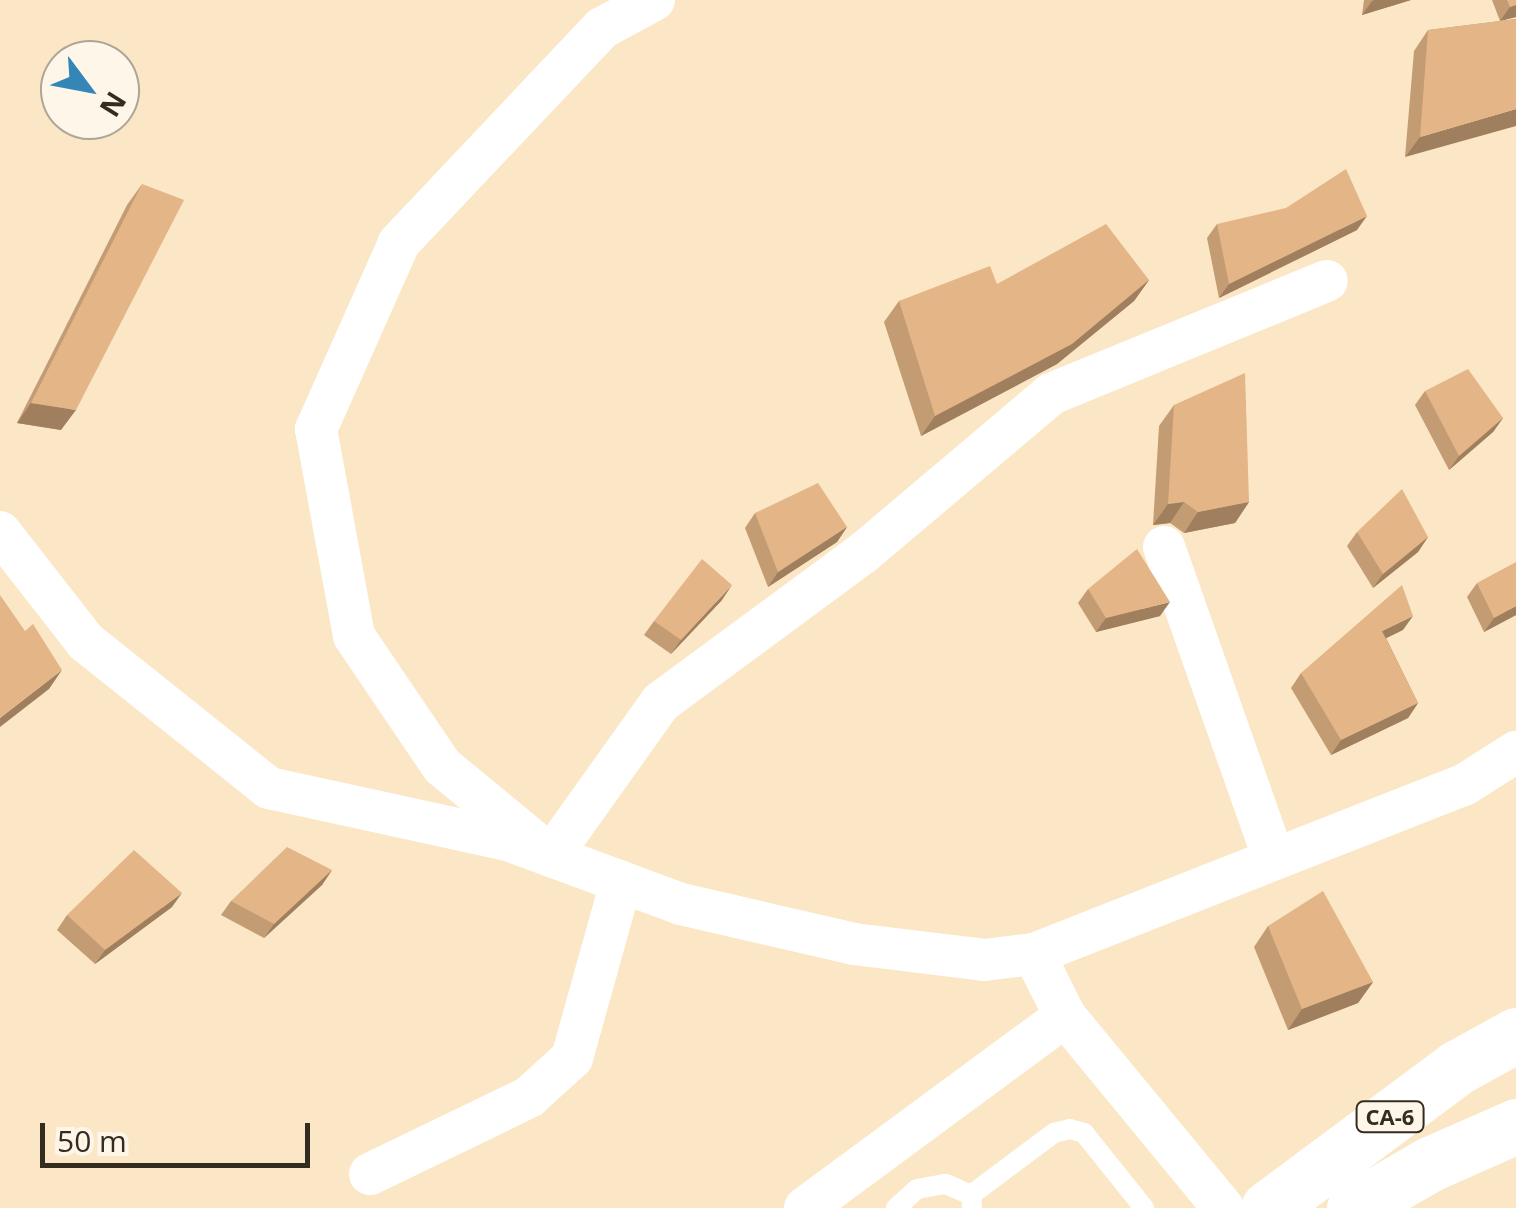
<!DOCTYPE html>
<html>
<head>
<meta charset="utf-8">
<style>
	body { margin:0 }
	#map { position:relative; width:1516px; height:1208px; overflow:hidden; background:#fbe7c5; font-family:"Open Sans",sans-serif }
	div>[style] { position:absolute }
	.service>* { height:20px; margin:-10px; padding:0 10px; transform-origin:10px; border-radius:10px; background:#fff }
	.minor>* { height:42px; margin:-21px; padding:0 21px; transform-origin:21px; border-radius:21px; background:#fff }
	.trunk>* { height:55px; margin:-27.5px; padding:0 27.5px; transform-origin:27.5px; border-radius:27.5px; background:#fff }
	.wall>* { inset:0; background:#c39c74 }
	.shaded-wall>* { inset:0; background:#9f7f5e }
	.building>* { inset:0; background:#e3b587 }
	span { translate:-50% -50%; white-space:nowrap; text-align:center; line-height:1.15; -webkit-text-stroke:8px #fef6e8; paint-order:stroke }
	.shield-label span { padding:2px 8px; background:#fef6e8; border:2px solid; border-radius:8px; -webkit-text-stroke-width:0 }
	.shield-label { font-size:22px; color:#342c1f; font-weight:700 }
	.north { position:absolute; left:40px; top:40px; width:100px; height:100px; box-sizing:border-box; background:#fef6e8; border:2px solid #ada598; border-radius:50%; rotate:122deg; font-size:28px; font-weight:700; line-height:40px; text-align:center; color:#342c1f }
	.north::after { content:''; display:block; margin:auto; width:35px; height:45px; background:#3486b6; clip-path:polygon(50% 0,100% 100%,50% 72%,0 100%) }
	.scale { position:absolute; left:40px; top:1123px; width:270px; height:45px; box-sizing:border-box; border:5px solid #342c1f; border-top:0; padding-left:12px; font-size:30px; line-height:35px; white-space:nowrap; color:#342c1f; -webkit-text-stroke:8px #fef6e8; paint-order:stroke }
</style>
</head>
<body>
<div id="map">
	<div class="service">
		<i style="left:896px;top:1208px;width:28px;rotate:-42deg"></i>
		<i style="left:917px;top:1189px;width:29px;rotate:-10deg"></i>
		<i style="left:946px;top:1184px;width:27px;rotate:24deg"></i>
		<i style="left:972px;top:1208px;width:13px;rotate:-94deg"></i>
		<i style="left:971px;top:1195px;width:104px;rotate:-36.8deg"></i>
		<i style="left:1054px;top:1133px;width:16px;rotate:-14deg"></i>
		<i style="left:1070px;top:1129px;width:15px;rotate:16deg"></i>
		<i style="left:1084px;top:1133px;width:96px;rotate:51.3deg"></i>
	</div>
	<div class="minor">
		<i style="left:654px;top:0;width:59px;rotate:151.7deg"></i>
		<i style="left:602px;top:28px;width:296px;rotate:133.4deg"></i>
		<i style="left:399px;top:243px;width:204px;rotate:114deg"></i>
		<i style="left:316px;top:429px;width:210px;rotate:79.6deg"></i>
		<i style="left:354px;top:636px;width:157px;rotate:55.9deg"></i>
		<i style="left:442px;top:766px;width:141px;rotate:39.5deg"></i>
		<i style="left:551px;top:856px;width:189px;rotate:-54.5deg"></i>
		<i style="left:661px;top:702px;width:250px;rotate:-36.4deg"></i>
		<i style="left:862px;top:554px;width:248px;rotate:-40.2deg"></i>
		<i style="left:1051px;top:394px;width:298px;rotate:-22.3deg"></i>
		<i style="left:0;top:532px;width:140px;rotate:52deg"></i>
		<i style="left:86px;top:642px;width:234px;rotate:38.6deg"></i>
		<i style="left:269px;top:788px;width:245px;rotate:12.3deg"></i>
		<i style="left:508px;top:840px;width:184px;rotate:20.3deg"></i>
		<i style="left:681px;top:904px;width:178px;rotate:13deg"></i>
		<i style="left:854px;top:944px;width:131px;rotate:7deg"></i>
		<i style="left:984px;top:960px;width:50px;rotate:-6.8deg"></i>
		<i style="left:1034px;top:954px;width:462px;rotate:-21.5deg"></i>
		<i style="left:1464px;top:785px;width:62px;rotate:-32.4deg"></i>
		<i style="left:1164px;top:547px;width:329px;rotate:70.6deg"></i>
		<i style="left:1034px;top:954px;width:69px;rotate:63.4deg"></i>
		<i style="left:1065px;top:1016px;width:249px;rotate:50.5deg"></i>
		<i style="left:370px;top:1174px;width:177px;rotate:-25.8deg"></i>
		<i style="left:529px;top:1097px;width:58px;rotate:-42.2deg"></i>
		<i style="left:572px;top:1058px;width:183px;rotate:-74.4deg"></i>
		<i style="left:805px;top:1208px;width:323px;rotate:-36.4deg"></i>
	</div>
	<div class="trunk">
		<i style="left:1268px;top:1208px;width:237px;rotate:-36.6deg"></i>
		<i style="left:1458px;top:1067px;width:66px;rotate:-28.9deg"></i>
		<i style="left:1354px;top:1208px;width:88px;rotate:-30.1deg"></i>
		<i style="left:1430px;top:1164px;width:94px;rotate:-23.8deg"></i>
	</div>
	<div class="wall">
		<i style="clip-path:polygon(1364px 0,1411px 0,1362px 15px)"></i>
		<i style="clip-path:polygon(1492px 0,1516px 0,1516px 17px,1500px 21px)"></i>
		<i style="clip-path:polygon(1516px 19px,1405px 157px,1414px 51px,1428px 30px)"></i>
		<i style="clip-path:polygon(142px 184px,61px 430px,17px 423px,127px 205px)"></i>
		<i style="clip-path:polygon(1217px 224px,1357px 230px,1219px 298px,1207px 238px)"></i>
		<i style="clip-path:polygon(1149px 280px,1134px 301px,1057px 364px,921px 436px,884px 322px,899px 301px,997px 284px)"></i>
		<i style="clip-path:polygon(1425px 391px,1503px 418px,1493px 432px,1449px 470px,1415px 405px)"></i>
		<i style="clip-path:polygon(1174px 405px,1249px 502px,1235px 523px,1184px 533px,1170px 523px,1153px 525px,1159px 426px)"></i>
		<i style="clip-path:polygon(755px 513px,847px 527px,837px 542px,768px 587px,745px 528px)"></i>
		<i style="clip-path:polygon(1357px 532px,1428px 537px,1418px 552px,1373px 588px,1347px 546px)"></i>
		<i style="clip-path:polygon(1477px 583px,1516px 615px,1484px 632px,1467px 597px)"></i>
		<i style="clip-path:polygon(1088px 589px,1160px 616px,1096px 632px,1078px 603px)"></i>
		<i style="clip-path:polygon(722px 600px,671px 654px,644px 635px,654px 621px)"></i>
		<i style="clip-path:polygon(1403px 630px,1386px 638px,1418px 703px,1408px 718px,1331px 755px,1291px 688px,1301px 673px)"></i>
		<i style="clip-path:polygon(332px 870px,322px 885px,264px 938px,221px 915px,231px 901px)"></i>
		<i style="clip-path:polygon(172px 907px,95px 964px,57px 930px,67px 915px)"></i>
		<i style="clip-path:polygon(1268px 926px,1373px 982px,1358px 1003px,1288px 1030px,1254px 947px)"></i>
	</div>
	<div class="shaded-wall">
		<i style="clip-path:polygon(1375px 0,1411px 0,1362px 15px,1372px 1px)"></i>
		<i style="clip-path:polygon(1516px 5px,1516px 17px,1500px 21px,1510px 7px)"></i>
		<i style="clip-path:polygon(1516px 109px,1516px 126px,1405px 157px,1420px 137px)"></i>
		<i style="clip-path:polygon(1367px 216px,1357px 230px,1219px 298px,1229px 284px)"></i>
		<i style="clip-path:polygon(1149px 280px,1134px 301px,1057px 364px,921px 436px,935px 416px)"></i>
		<i style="clip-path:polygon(31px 403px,76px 410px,61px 430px,17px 423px)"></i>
		<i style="clip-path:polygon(1503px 418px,1493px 432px,1449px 470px,1459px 456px)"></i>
		<i style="clip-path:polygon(1184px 502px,1170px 523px,1153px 525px,1168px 504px)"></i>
		<i style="clip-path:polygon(1249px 502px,1235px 523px,1184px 533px,1198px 512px)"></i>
		<i style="clip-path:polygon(847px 527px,837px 542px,768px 587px,778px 572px)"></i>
		<i style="clip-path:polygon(1428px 537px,1418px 552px,1373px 588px,1383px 574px)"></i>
		<i style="clip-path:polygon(732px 585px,722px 600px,671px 654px,681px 640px)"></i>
		<i style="clip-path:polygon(1170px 602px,1160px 616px,1096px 632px,1106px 618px)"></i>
		<i style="clip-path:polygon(1516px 606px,1516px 615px,1484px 632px,1494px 618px)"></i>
		<i style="clip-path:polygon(1413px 616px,1403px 630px,1372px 645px,1382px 631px)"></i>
		<i style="clip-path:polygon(62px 670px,49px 689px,0 727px,0 718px)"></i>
		<i style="clip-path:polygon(1418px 703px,1408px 718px,1331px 755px,1341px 740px)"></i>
		<i style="clip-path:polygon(332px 870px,322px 885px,264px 938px,274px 924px)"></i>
		<i style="clip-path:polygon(182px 893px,172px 907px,95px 964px,105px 950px)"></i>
		<i style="clip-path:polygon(1373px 982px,1358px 1003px,1288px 1030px,1302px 1009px)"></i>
	</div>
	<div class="building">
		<i style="clip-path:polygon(1507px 0,1516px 0,1516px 5px,1510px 7px)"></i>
		<i style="clip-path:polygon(1516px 19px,1516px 109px,1420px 137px,1428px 30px)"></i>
		<i style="clip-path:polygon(1346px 169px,1367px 216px,1229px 284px,1217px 224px,1286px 208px)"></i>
		<i style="clip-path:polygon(142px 184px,184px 200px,76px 410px,31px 403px)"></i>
		<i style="clip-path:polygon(1106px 224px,1149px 280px,1072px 344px,935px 416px,899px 301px,990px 266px,997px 284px)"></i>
		<i style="clip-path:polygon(1468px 369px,1503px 418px,1459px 456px,1425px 391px)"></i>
		<i style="clip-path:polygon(1245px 373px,1249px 502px,1198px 512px,1184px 502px,1168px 504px,1174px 405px)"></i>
		<i style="clip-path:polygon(818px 483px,847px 527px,778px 572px,755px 513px)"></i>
		<i style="clip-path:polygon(1402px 489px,1428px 537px,1383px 574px,1357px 532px)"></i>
		<i style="clip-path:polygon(1137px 549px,1170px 602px,1106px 618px,1088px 589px)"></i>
		<i style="clip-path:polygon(702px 559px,732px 585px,681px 640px,654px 621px)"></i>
		<i style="clip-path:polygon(1516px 562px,1516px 606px,1494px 618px,1477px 583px)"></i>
		<i style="clip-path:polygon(1402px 585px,1413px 616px,1382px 631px,1418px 703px,1341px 740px,1301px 673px)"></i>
		<i style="clip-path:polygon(0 595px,25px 631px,33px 624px,62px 670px,0 718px)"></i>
		<i style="clip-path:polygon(287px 847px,332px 870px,274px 924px,231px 901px)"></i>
		<i style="clip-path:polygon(134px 850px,182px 893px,105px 950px,67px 915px)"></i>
		<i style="clip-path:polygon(1323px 891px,1373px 982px,1302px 1009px,1268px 926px)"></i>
	</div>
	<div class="shield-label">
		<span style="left:1390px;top:1117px">CA-6</span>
	</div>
	<div class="north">N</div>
	<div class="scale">50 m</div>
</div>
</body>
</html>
